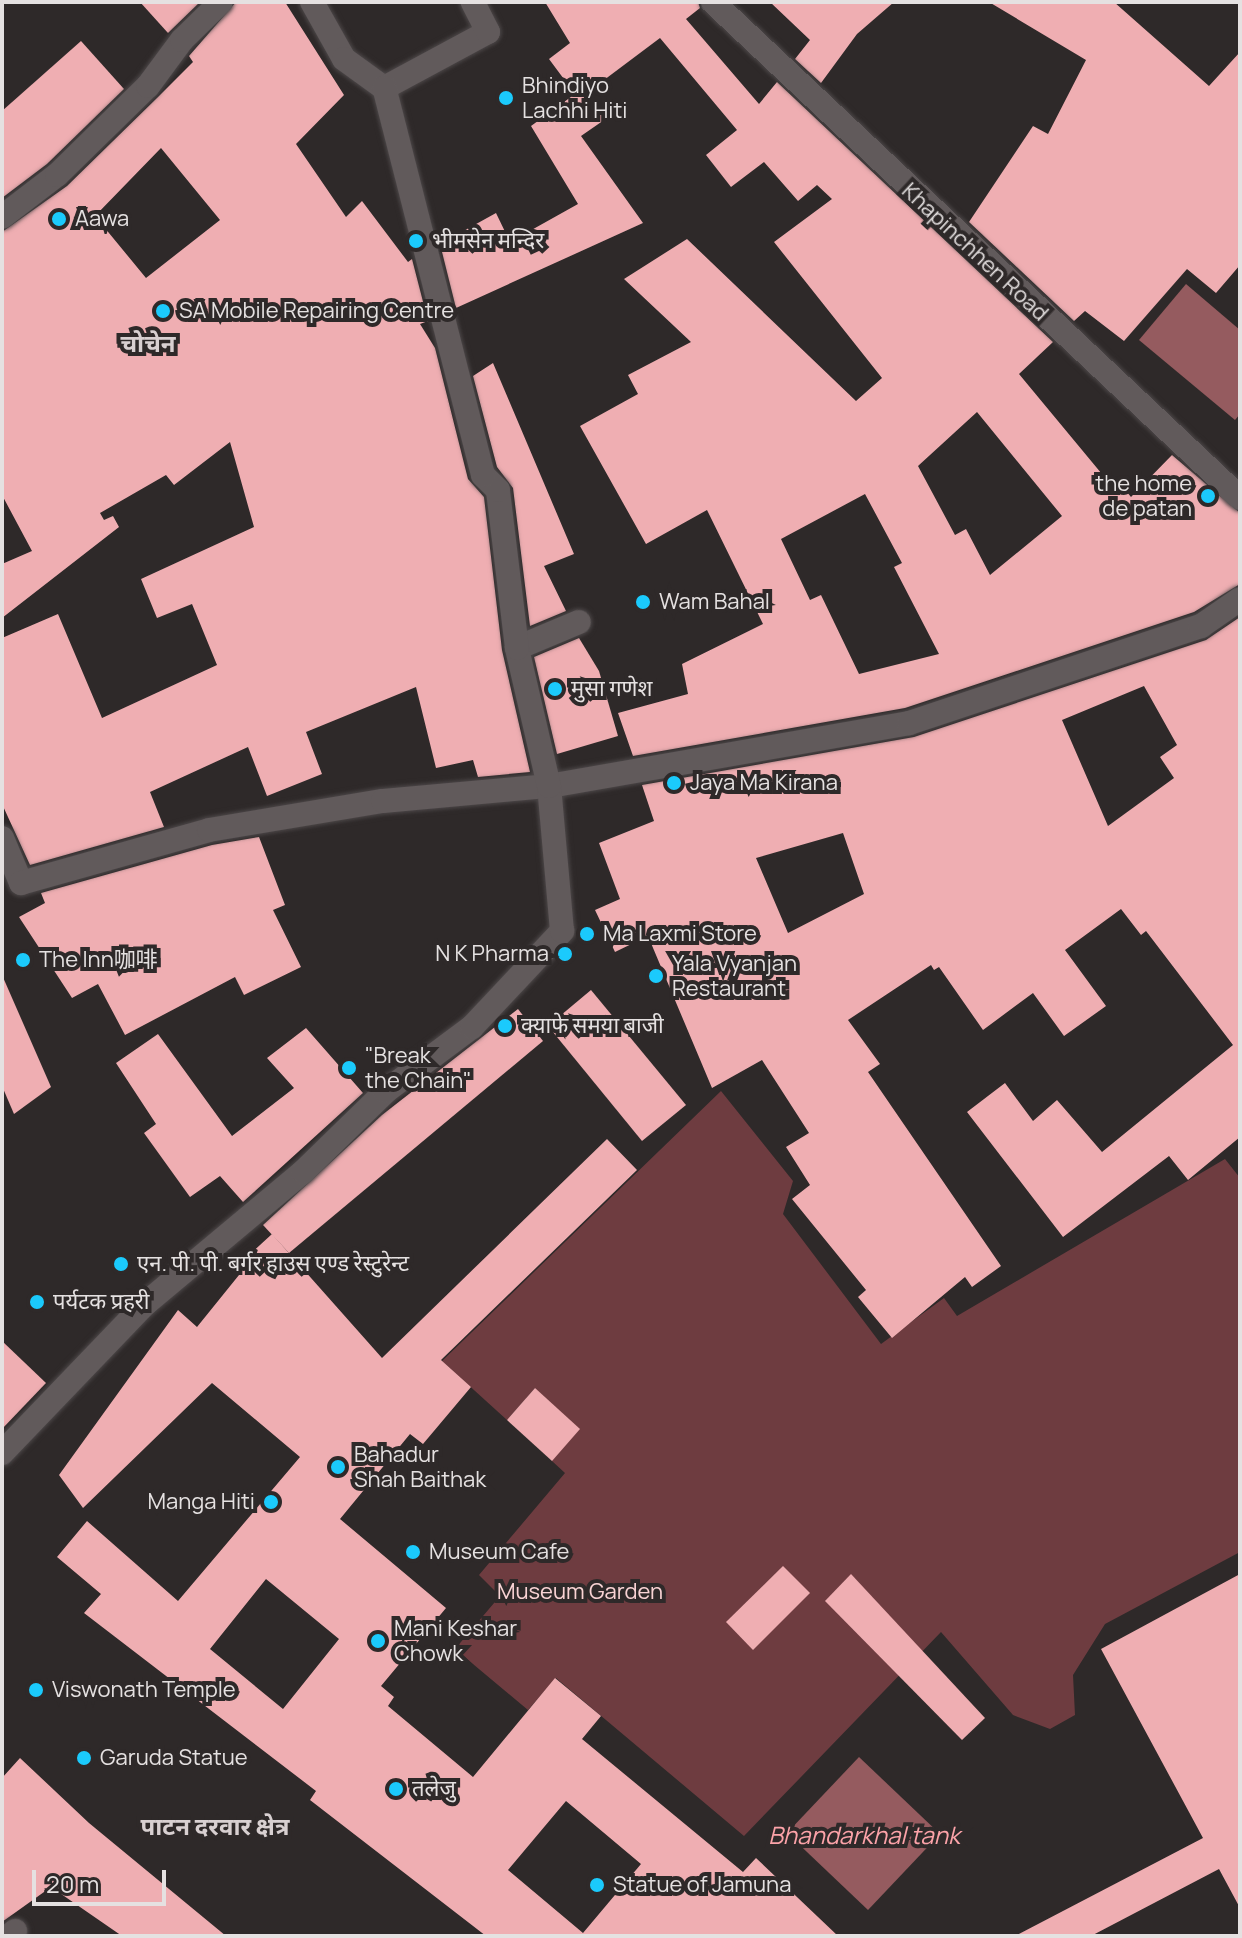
<!DOCTYPE html>
<html>
<head>
<meta charset="utf-8">
<style>
	body { margin:0 }
	#map { position:relative; width:1242px; height:1938px; overflow:hidden; background:#2e2929; font-family:Manrope,"Noto Sans SC","Noto Sans Devanagari",sans-serif }
	div>[style] { position:absolute }
	.green>* { inset:0; background:#6e3c40 }
	.water>* { inset:0; background:#955b5f }
	.building>* { inset:0; background:#efaeb2 }
	.roads { filter:drop-shadow(0 0 2px #4c4748) drop-shadow(0 0 2px #4c4748) }
	.street>* { height:24px; margin:-12px; padding:0 12px; transform-origin:12px; border-radius:12px; background:#615a5b }
	.dots>* { width:22px; height:22px; translate:-50% -50%; box-sizing:border-box; border:4px solid #2e2929; border-radius:50% }
	span { translate:-50% -50%; white-space:nowrap; text-align:center; line-height:1.15; -webkit-text-stroke:8px #2e2929; paint-order:stroke }
	.poi-label { font-size:22px; color:#e5e1e1 }
	.left { translate:0 -50%; text-align:left }
	.right { translate:-100% -50%; text-align:right }
	.street-label { font-size:22px; color:#e5e1e1 }
	.park-label { font-size:22px; color:#f9d3d4 }
	.neighbourhood-label { font-size:24px; color:#d8d0d1; font-weight:700 }
	.water-label { font-size:24px; color:#fca3a9; font-style:italic }
	.frame { position:absolute; inset:0; border:4px solid #e5e1e1; pointer-events:none }
	.scale { position:absolute; left:32px; top:1870px; width:134px; height:36px; box-sizing:border-box; border:4px solid #e5e1e1; border-top:0; padding-left:10px; font-size:24px; line-height:28px; white-space:nowrap; color:#e5e1e1; -webkit-text-stroke:6px #2e2929; paint-order:stroke }
</style>
</head>
<body>
<div id="map">
	<div class="green">
		<i style="clip-path:polygon(721px 1091px,793px 1181px,783px 1214px,881px 1344px,944px 1298px,957px 1316px,1225px 1159px,1240px 1178px,1240px 1552px,1105px 1624px,1073px 1675px,1075px 1715px,1050px 1729px,1013px 1715px,941px 1632px,744px 1836px,556px 1678px,528px 1710px,455px 1649px,500px 1596px,479px 1575px,565px 1473px,552px 1461px,535px 1388px,507px 1420px,442px 1361px)"></i>
	</div>
	<div class="water">
		<i style="clip-path:polygon(1186px 284px,1240px 330px,1240px 414px,1235px 420px,1139px 340px)"></i>
		<i style="clip-path:polygon(859px 1757px,940px 1834px,868px 1910px,787px 1833px)"></i>
	</div>
	<div class="building">
		<i style="clip-path:polygon(140px 2px,200px 2px,168px 33px)"></i>
		<i style="clip-path:polygon(evenodd,236px 2px,285px 2px,344px 95px,296px 144px,346px 217px,362px 201px,408px 262px,412px 259px,428px 321px,420px 324px,435px 348px,468px 479px,484px 497px,502px 650px,530px 772px,478px 777px,473px 760px,436px 768px,416px 687px,306px 732px,322px 774px,267px 796px,248px 747px,150px 792px,164px 827px,30px 865px,2px 804px,2px 638px,58px 614px,102px 718px,217px 665px,192px 604px,157px 618px,141px 579px,254px 527px,230px 442px,174px 485px,166px 475px,100px 513px,104px 520px,113px 516px,119px 527px,2px 618px,2px 564px,32px 551px,2px 495px,2px 232px,67px 186px,158px 97px,193px 62px,189px 56px,236px 2px,161px 148px,220px 220px,146px 278px,95px 216px,161px 148px)"></i>
		<i style="clip-path:polygon(evenodd,545px 2px,698px 2px,700px 8px,686px 19px,759px 104px,777px 82px,1053px 342px,1019px 374px,1116px 491px,1122px 486px,1131px 497px,1172px 455px,1240px 513px,1240px 584px,1194px 612px,905px 708px,633px 756px,618px 713px,688px 694px,682px 664px,763px 624px,707px 510px,646px 544px,580px 426px,638px 394px,628px 375px,691px 342px,624px 279px,687px 239px,856px 401px,882px 378px,774px 242px,832px 199px,817px 185px,798px 201px,764px 162px,731px 187px,706px 155px,737px 130px,660px 38px,588px 92px,607px 118px,581px 136px,643px 223px,456px 308px,440px 244px,496px 213px,510px 242px,578px 204px,531px 126px,575px 94px,549px 59px,570px 43px,545px 2px,977px 412px,1062px 516px,990px 575px,966px 529px,955px 535px,918px 466px,977px 412px,545px 2px,865px 494px,902px 563px,894px 567px,939px 654px,859px 674px,821px 595px,810px 600px,781px 539px,865px 494px)"></i>
		<i style="clip-path:polygon(770px 2px,894px 2px,857px 34px,821px 83px,795px 59px,810px 40px)"></i>
		<i style="clip-path:polygon(989px 2px,1114px 2px,1209px 86px,1240px 52px,1240px 265px,1216px 293px,1187px 269px,1124px 341px,1085px 311px,1074px 321px,969px 222px,1033px 126px,1048px 134px,1086px 60px)"></i>
		<i style="clip-path:polygon(81px 41px,124px 89px,47px 164px,2px 198px,2px 111px)"></i>
		<i style="clip-path:polygon(493px 363px,574px 554px,544px 566px,566px 611px,530px 626px,513px 488px,497px 467px,473px 376px)"></i>
		<i style="clip-path:polygon(evenodd,1240px 617px,1240px 1137px,1188px 1180px,1169px 1156px,1063px 1237px,967px 1112px,1005px 1083px,1033px 1121px,1057px 1100px,1102px 1152px,1233px 1045px,1146px 931px,1141px 935px,1121px 909px,1065px 950px,1106px 1006px,1064px 1036px,1033px 993px,983px 1030px,939px 967px,934px 970px,931px 965px,848px 1020px,880px 1064px,868px 1072px,1001px 1266px,972px 1287px,965px 1277px,892px 1338px,858px 1297px,866px 1290px,792px 1199px,810px 1185px,786px 1147px,809px 1133px,762px 1060px,712px 1088px,648px 936px,615px 952px,595px 910px,620px 899px,599px 843px,654px 821px,642px 785px,914px 737px,1206px 640px,1240px 617px,1144px 686px,1177px 745px,1160px 757px,1174px 778px,1108px 826px,1062px 720px,1144px 686px,1240px 617px,843px 833px,864px 894px,788px 933px,756px 858px,843px 833px)"></i>
		<i style="clip-path:polygon(579px 638px,599px 671px,618px 736px,557px 754px,534px 657px)"></i>
		<i style="clip-path:polygon(259px 837px,285px 905px,273px 910px,301px 967px,244px 995px,235px 977px,125px 1035px,98px 984px,72px 998px,19px 917px,45px 903px,41px 893px,212px 845px)"></i>
		<i style="clip-path:polygon(2px 975px,51px 1087px,14px 1114px,2px 1086px)"></i>
		<i style="clip-path:polygon(591px 990px,686px 1105px,642px 1141px,548px 1026px)"></i>
		<i style="clip-path:polygon(518px 1009px,543px 1041px,289px 1253px,263px 1225px,382px 1115px)"></i>
		<i style="clip-path:polygon(306px 1028px,363px 1093px,243px 1202px,220px 1176px,190px 1197px,144px 1133px,156px 1124px,116px 1063px,158px 1034px,232px 1136px,294px 1088px,267px 1058px)"></i>
		<i style="clip-path:polygon(evenodd,607px 1139px,637px 1170px,441px 1360px,471px 1387px,423px 1444px,410px 1434px,340px 1519px,446px 1608px,381px 1686px,394px 1697px,388px 1706px,473px 1777px,555px 1678px,601px 1716px,582px 1739px,743px 1872px,756px 1858px,838px 1936px,486px 1936px,310px 1800px,316px 1791px,84px 1613px,101px 1594px,57px 1557px,87px 1521px,178px 1601px,300px 1457px,212px 1383px,83px 1508px,59px 1475px,178px 1310px,197px 1327px,239px 1275px,234px 1269px,272px 1234px,382px 1358px,607px 1139px,266px 1579px,339px 1639px,283px 1709px,210px 1649px,266px 1579px,607px 1139px,566px 1801px,641px 1864px,583px 1933px,508px 1870px,566px 1801px)"></i>
		<i style="clip-path:polygon(2px 1341px,46px 1383px,2px 1429px)"></i>
		<i style="clip-path:polygon(535px 1388px,580px 1429px,552px 1461px,507px 1420px)"></i>
		<i style="clip-path:polygon(783px 1566px,810px 1593px,753px 1650px,726px 1622px)"></i>
		<i style="clip-path:polygon(851px 1574px,985px 1718px,962px 1740px,825px 1601px)"></i>
		<i style="clip-path:polygon(1240px 1574px,1240px 1908px,1219px 1869px,1091px 1936px,1015px 1936px,1203px 1838px,1101px 1649px)"></i>
		<i style="clip-path:polygon(20px 1758px,89px 1823px,226px 1936px,122px 1936px,51px 1887px,2px 1922px,2px 1778px)"></i>
	</div>
	<div class="roads">
		<div class="street">
			<i style="left:312px;top:2px;width:65px;rotate:60.7deg"></i>
			<i style="left:344px;top:59px;width:49px;rotate:35.9deg"></i>
			<i style="left:713px;top:2px;width:724px;rotate:43.26deg"></i>
			<i style="left:384px;top:88px;width:118px;rotate:-28.3deg"></i>
			<i style="left:488px;top:32px;width:34px;rotate:-117deg"></i>
			<i style="left:2px;top:217px;width:69px;rotate:-37.4deg"></i>
			<i style="left:57px;top:175px;width:127px;rotate:-44.4deg"></i>
			<i style="left:148px;top:86px;width:57px;rotate:-53.5deg"></i>
			<i style="left:182px;top:40px;width:54px;rotate:-44.3deg"></i>
			<i style="left:517px;top:648px;width:67px;rotate:-22.8deg"></i>
			<i style="left:2px;top:838px;width:49px;rotate:67.1deg"></i>
			<i style="left:21px;top:883px;width:195px;rotate:-15.7deg"></i>
			<i style="left:209px;top:830px;width:176px;rotate:-9.5deg"></i>
			<i style="left:383px;top:801px;width:167px;rotate:-5.2deg"></i>
			<i style="left:549px;top:786px;width:365px;rotate:-9.9deg"></i>
			<i style="left:909px;top:723px;width:308px;rotate:-18.4deg"></i>
			<i style="left:1201px;top:626px;width:47px;rotate:-34.7deg"></i>
			<i style="left:2px;top:1453px;width:207px;rotate:-46.2deg"></i>
			<i style="left:145px;top:1304px;width:206px;rotate:-39.9deg"></i>
			<i style="left:303px;top:1172px;width:116px;rotate:-44.3deg"></i>
			<i style="left:386px;top:1091px;width:107px;rotate:-36.7deg"></i>
			<i style="left:472px;top:1027px;width:132px;rotate:-46.8deg"></i>
			<i style="left:562px;top:931px;width:146px;rotate:-95.1deg"></i>
			<i style="left:549px;top:786px;width:142px;rotate:-103.1deg"></i>
			<i style="left:517px;top:648px;width:159px;rotate:-96.9deg"></i>
			<i style="left:498px;top:490px;width:21px;rotate:-135deg"></i>
			<i style="left:483px;top:475px;width:399px;rotate:-104.3deg"></i>
			<i style="left:9px;top:1936px;width:8px;rotate:-40deg"></i>
		</div>
	</div>
	<div class="dots">
		<i style="left:506px;top:98px;background:#1bcafc"></i>
		<i style="left:59px;top:219px;background:#1bcafc"></i>
		<i style="left:416px;top:241px;background:#1bcafc"></i>
		<i style="left:163px;top:311px;background:#1bcafc"></i>
		<i style="left:1208px;top:496px;background:#1bcafc"></i>
		<i style="left:643px;top:602px;background:#1bcafc"></i>
		<i style="left:555px;top:689px;background:#1bcafc"></i>
		<i style="left:674px;top:783px;background:#1bcafc"></i>
		<i style="left:587px;top:934px;background:#1bcafc"></i>
		<i style="left:565px;top:954px;background:#1bcafc"></i>
		<i style="left:23px;top:960px;background:#1bcafc"></i>
		<i style="left:656px;top:976px;background:#1bcafc"></i>
		<i style="left:505px;top:1026px;background:#1bcafc"></i>
		<i style="left:349px;top:1068px;background:#1bcafc"></i>
		<i style="left:121px;top:1264px;background:#1bcafc"></i>
		<i style="left:37px;top:1302px;background:#1bcafc"></i>
		<i style="left:338px;top:1467px;background:#1bcafc"></i>
		<i style="left:271px;top:1502px;background:#1bcafc"></i>
		<i style="left:413px;top:1552px;background:#1bcafc"></i>
		<i style="left:378px;top:1641px;background:#1bcafc"></i>
		<i style="left:36px;top:1690px;background:#1bcafc"></i>
		<i style="left:84px;top:1758px;background:#1bcafc"></i>
		<i style="left:396px;top:1789px;background:#1bcafc"></i>
		<i style="left:597px;top:1885px;background:#1bcafc"></i>
	</div>
	<div class="poi-label">
		<span class="left" style="left:522px;top:98px">Bhindiyo<br>Lachhi Hiti</span>
		<span class="left" style="left:75px;top:219px">Aawa</span>
		<span class="left" style="left:432px;top:241px">भीमसेन मन्दिर</span>
		<span class="left" style="left:179px;top:311px">SA Mobile Repairing Centre</span>
		<span class="right" style="left:1192px;top:496px">the home<br>de patan</span>
		<span class="left" style="left:659px;top:602px">Wam Bahal</span>
		<span class="left" style="left:571px;top:689px">मुसा गणेश</span>
		<span class="left" style="left:690px;top:783px">Jaya Ma Kirana</span>
		<span class="left" style="left:603px;top:934px">Ma Laxmi Store</span>
		<span class="right" style="left:549px;top:954px">N K Pharma</span>
		<span class="left" style="left:39px;top:960px">The Inn咖啡</span>
		<span class="left" style="left:672px;top:976px">Yala Vyanjan<br>Restaurant</span>
		<span class="left" style="left:521px;top:1026px">क्याफे समया बाजी</span>
		<span class="left" style="left:365px;top:1068px">"Break<br>the Chain"</span>
		<span class="left" style="left:137px;top:1264px">एन. पी. पी. बर्गर हाउस एण्ड रेस्टुरेन्ट</span>
		<span class="left" style="left:53px;top:1302px">पर्यटक प्रहरी</span>
		<span class="left" style="left:354px;top:1467px">Bahadur<br>Shah Baithak</span>
		<span class="right" style="left:255px;top:1502px">Manga Hiti</span>
		<span class="left" style="left:429px;top:1552px">Museum Cafe</span>
		<span class="left" style="left:394px;top:1641px">Mani Keshar<br>Chowk</span>
		<span class="left" style="left:52px;top:1690px">Viswonath Temple</span>
		<span class="left" style="left:100px;top:1758px">Garuda Statue</span>
		<span class="left" style="left:412px;top:1789px">तलेजु</span>
		<span class="left" style="left:613px;top:1885px">Statue of Jamuna</span>
	</div>
	<div class="street-label">
		<span style="left:975px;top:252px;rotate:43deg">Khapinchhen Road</span>
	</div>
	<div class="park-label">
		<span style="left:580px;top:1592px">Museum Garden</span>
	</div>
	<div class="neighbourhood-label">
		<span style="left:148px;top:343px">चोचेन</span>
		<span style="left:215px;top:1826px">पाटन दरवार क्षेत्र</span>
	</div>
	<div class="water-label">
		<span style="left:864px;top:1835px">Bhandarkhal tank</span>
	</div>
	<div class="frame"></div>
	<div class="scale">20 m</div>
</div>
</body>
</html>
